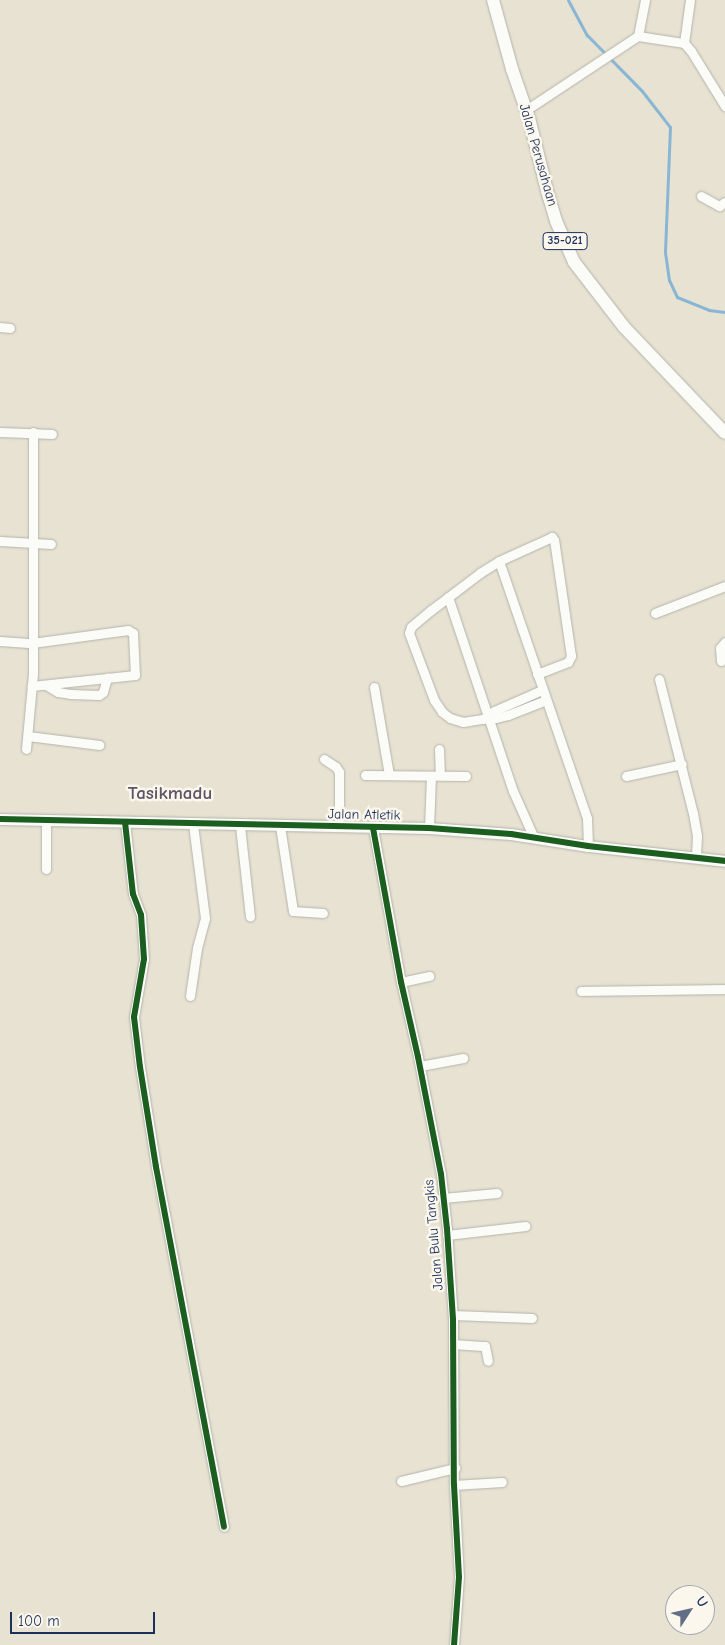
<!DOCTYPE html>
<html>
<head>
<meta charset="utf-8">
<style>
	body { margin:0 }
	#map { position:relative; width:725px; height:1645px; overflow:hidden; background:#e7e2d1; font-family:"Comic Neue",sans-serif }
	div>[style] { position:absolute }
	.stream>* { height:3px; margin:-1.5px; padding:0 1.5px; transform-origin:1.5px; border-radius:1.5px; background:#88b6d4 }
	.roads { filter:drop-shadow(0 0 1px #b4b3ad) drop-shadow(0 0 1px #b4b3ad) }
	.street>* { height:9px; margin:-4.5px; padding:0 4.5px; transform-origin:4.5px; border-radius:4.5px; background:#fbfbf8 }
	.secondary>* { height:11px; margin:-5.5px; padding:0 5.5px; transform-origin:5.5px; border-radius:5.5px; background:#fbfbf8 }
	.primary>* { height:12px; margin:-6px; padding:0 6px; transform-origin:6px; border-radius:6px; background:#fbfbf8 }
	.cycleway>* { height:6px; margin:-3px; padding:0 3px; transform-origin:3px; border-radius:3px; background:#1b5e20 }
	span { translate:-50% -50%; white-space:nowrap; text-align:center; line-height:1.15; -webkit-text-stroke:5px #fbf7ec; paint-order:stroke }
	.shield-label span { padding:1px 4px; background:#fbf7ec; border:1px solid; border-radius:4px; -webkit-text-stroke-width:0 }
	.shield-label { font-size:12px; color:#1b2f5e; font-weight:700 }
	.street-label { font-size:14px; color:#1b2f5e }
	.district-label { font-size:19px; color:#5d5568; font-weight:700 }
	.north { position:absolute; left:665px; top:1585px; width:50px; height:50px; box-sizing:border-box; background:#fbf7ec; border:1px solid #a1a7b3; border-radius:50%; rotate:55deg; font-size:14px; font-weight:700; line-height:20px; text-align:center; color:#1b2f5e }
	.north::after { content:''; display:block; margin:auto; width:18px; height:22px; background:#626e86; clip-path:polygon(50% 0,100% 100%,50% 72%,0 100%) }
	.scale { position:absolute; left:10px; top:1612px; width:145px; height:22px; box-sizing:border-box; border:2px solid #1b2f5e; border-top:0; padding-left:6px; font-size:15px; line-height:18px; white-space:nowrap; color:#1b2f5e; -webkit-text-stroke:4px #fbf7ec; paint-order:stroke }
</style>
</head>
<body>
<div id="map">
	<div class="stream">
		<i style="left:568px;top:0;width:40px;rotate:62deg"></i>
		<i style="left:587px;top:35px;width:78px;rotate:45.5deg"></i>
		<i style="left:642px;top:91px;width:46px;rotate:52.1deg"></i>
		<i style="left:670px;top:127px;width:125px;rotate:92.3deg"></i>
		<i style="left:665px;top:252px;width:28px;rotate:82deg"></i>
		<i style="left:669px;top:280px;width:19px;rotate:65deg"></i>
		<i style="left:677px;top:297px;width:35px;rotate:22deg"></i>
		<i style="left:709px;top:310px;width:16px;rotate:7deg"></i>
	</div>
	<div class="roads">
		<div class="street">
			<i style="left:638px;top:36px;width:37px;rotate:-79deg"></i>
			<i style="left:684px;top:43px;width:43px;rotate:-82.1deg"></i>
			<i style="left:526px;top:110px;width:134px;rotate:-33.5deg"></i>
			<i style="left:638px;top:36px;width:47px;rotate:8.7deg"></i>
			<i style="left:684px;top:43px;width:11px;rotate:49deg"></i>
			<i style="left:691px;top:51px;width:65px;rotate:58.3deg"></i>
			<i style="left:701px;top:196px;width:21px;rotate:29deg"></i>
			<i style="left:719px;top:206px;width:7px;rotate:-34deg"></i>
			<i style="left:0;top:327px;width:10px;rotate:6deg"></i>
			<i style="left:0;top:432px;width:52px;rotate:2.2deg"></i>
			<i style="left:0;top:541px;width:51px;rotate:3.4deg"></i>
			<i style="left:499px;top:561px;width:272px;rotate:71.1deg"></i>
			<i style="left:587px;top:818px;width:28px;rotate:88deg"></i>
			<i style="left:448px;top:597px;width:205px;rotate:71.5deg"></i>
			<i style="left:513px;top:791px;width:51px;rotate:65.9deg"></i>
			<i style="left:655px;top:613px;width:75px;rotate:-21.1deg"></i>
			<i style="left:0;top:641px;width:32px;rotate:4deg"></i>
			<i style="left:32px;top:643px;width:97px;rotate:-7.7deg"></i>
			<i style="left:128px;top:630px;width:6px;rotate:31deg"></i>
			<i style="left:133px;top:633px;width:42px;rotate:87.3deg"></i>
			<i style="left:135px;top:675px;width:104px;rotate:173.9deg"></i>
			<i style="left:721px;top:661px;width:13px;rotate:-94deg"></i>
			<i style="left:720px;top:648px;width:8px;rotate:-50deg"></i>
			<i style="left:537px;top:674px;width:33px;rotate:-21deg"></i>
			<i style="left:568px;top:662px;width:7px;rotate:-63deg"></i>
			<i style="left:571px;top:656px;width:117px;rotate:-98.3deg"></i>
			<i style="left:554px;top:540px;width:4px;rotate:-124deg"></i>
			<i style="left:552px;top:537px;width:58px;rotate:155.6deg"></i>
			<i style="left:499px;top:561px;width:22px;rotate:148deg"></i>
			<i style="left:480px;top:573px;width:61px;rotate:142.9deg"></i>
			<i style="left:431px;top:610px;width:26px;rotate:140deg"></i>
			<i style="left:411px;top:627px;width:6px;rotate:108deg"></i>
			<i style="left:409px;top:633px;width:72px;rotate:69.5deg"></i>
			<i style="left:434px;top:700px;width:14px;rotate:56deg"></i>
			<i style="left:442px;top:712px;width:10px;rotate:37deg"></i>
			<i style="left:450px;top:718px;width:14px;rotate:17deg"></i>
			<i style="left:463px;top:722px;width:20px;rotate:-9deg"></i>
			<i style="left:483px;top:719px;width:14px;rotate:-36deg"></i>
			<i style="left:494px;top:711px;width:52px;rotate:-23.6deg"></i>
			<i style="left:659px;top:679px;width:138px;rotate:75.8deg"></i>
			<i style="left:693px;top:813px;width:23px;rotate:80deg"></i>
			<i style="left:697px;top:836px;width:21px;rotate:93deg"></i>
			<i style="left:46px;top:685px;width:14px;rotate:30deg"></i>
			<i style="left:58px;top:692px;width:12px;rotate:9deg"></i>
			<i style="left:70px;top:694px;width:29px;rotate:2deg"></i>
			<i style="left:99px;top:695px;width:5px;rotate:-37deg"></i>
			<i style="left:103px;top:692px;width:15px;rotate:-74deg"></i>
			<i style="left:374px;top:687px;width:89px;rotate:80.3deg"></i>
			<i style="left:489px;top:717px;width:7px;rotate:8deg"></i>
			<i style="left:496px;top:718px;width:12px;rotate:-14deg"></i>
			<i style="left:508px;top:715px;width:41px;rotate:-21.5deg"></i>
			<i style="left:28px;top:736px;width:72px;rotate:7.2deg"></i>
			<i style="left:26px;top:749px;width:75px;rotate:-84.7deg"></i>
			<i style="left:33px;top:674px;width:242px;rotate:-90deg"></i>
			<i style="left:439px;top:749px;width:26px;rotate:88deg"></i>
			<i style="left:324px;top:759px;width:14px;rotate:34deg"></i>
			<i style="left:336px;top:767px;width:6px;rotate:59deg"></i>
			<i style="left:339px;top:772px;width:55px;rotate:90deg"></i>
			<i style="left:365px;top:775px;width:101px;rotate:0.6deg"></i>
			<i style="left:626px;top:776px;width:57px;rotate:-12.1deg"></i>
			<i style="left:125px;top:822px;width:72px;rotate:83.7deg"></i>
			<i style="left:133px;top:894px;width:22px;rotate:69deg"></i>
			<i style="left:141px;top:915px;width:44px;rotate:86.1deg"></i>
			<i style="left:144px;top:959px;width:59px;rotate:99.8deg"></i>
			<i style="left:134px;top:1017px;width:50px;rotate:83.2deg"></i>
			<i style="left:140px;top:1067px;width:101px;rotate:80.9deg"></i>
			<i style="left:156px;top:1167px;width:366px;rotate:79.3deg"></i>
			<i style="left:240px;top:826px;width:91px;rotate:83.7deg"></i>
			<i style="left:280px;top:826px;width:86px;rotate:81.3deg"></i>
			<i style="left:293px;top:911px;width:30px;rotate:4deg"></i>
			<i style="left:373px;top:828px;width:157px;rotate:79.7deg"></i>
			<i style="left:401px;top:982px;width:77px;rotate:77.2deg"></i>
			<i style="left:418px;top:1057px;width:119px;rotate:78.9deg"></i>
			<i style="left:441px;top:1174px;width:55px;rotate:83.8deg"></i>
			<i style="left:447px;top:1229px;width:91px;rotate:86.2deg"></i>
			<i style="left:453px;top:1320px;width:165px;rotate:89.7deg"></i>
			<i style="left:454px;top:1485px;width:92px;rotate:86.9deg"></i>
			<i style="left:459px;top:1577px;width:68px;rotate:94.2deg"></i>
			<i style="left:429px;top:828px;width:52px;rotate:-87.8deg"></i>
			<i style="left:46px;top:869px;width:50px;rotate:-90deg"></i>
			<i style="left:401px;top:982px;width:29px;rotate:-12deg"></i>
			<i style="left:581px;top:991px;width:144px;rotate:-0.8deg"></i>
			<i style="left:190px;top:996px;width:49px;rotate:-81.7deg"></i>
			<i style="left:197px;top:948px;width:31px;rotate:-75deg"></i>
			<i style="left:205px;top:918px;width:95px;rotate:-97.3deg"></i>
			<i style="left:420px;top:1066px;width:44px;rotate:-10.5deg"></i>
			<i style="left:443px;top:1198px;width:54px;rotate:-5.3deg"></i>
			<i style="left:447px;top:1235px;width:79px;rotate:-6.6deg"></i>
			<i style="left:453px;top:1315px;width:79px;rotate:2.2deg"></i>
			<i style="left:453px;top:1344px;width:32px;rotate:4deg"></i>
			<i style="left:485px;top:1346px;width:15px;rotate:79deg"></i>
			<i style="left:401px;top:1481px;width:56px;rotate:-13.5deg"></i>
			<i style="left:454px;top:1485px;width:48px;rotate:-3.6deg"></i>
		</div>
		<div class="secondary">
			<i style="left:0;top:819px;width:429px;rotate:1.2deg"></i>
			<i style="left:429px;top:828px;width:82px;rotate:4.2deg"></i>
			<i style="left:511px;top:834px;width:78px;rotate:8.9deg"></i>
			<i style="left:588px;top:846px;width:138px;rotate:6.2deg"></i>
		</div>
		<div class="primary">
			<i style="left:493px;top:0;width:72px;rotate:74.6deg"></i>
			<i style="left:512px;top:69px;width:52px;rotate:70.9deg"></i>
			<i style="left:529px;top:118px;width:75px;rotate:76.1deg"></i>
			<i style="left:547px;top:191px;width:31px;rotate:73deg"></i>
			<i style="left:556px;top:221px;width:45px;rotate:66.3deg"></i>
			<i style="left:574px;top:262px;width:82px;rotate:52.4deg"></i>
			<i style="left:624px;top:327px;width:146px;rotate:46.4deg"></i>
		</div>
	</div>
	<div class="cycleway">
		<i style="left:0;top:819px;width:429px;rotate:1.2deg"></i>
		<i style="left:429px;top:828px;width:82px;rotate:4.2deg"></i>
		<i style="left:511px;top:834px;width:78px;rotate:8.9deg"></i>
		<i style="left:588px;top:846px;width:138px;rotate:6.2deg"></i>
		<i style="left:125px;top:822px;width:72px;rotate:83.7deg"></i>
		<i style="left:133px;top:894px;width:22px;rotate:69deg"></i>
		<i style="left:141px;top:915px;width:44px;rotate:86.1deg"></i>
		<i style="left:144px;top:959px;width:59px;rotate:99.8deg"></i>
		<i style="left:134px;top:1017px;width:50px;rotate:83.2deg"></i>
		<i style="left:140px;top:1067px;width:101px;rotate:80.9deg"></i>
		<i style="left:156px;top:1167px;width:366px;rotate:79.3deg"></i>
		<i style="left:373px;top:828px;width:157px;rotate:79.7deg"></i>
		<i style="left:401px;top:982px;width:77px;rotate:77.2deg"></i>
		<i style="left:418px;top:1057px;width:119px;rotate:78.9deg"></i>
		<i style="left:441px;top:1174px;width:55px;rotate:83.8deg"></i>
		<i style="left:447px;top:1229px;width:91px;rotate:86.2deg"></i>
		<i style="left:453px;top:1320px;width:165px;rotate:89.7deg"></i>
		<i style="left:454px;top:1485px;width:92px;rotate:86.9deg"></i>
		<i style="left:459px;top:1577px;width:68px;rotate:94.2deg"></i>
	</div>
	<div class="shield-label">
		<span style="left:565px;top:241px">35-021</span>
	</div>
	<div class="street-label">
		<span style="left:538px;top:155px;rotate:74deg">Jalan Perusahaan</span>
		<span style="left:364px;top:815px;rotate:1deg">Jalan Atletik</span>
		<span style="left:434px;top:1235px;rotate:-95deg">Jalan Bulu Tangkis</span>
	</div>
	<div class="district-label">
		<span style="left:170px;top:794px">Tasikmadu</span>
	</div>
	<div class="north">U</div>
	<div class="scale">100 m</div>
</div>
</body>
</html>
